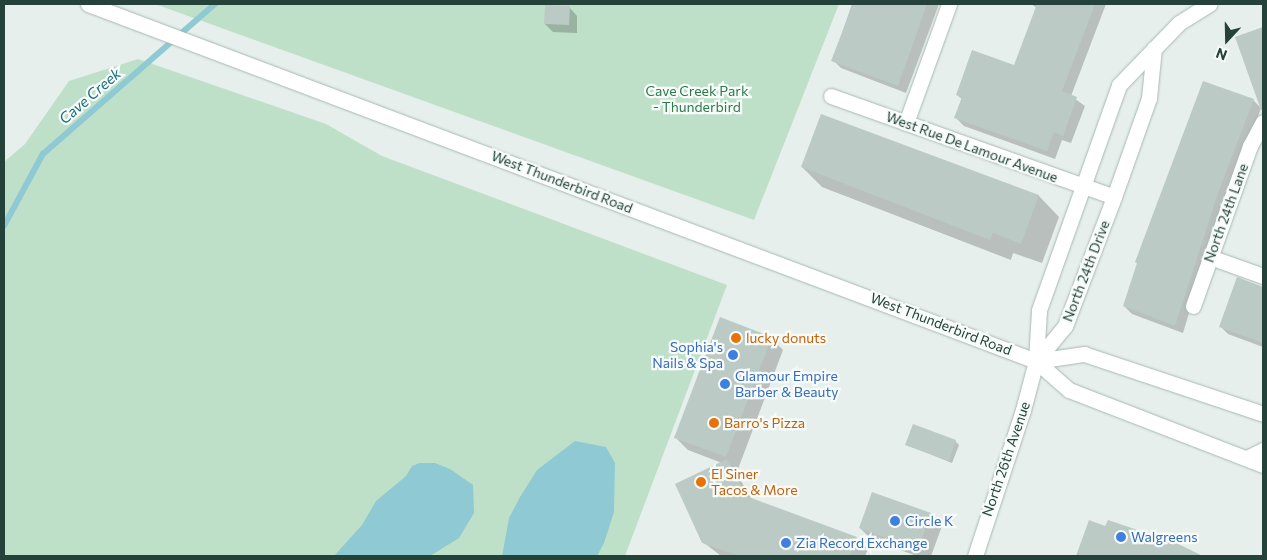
<!DOCTYPE html>
<html>
<head>
<meta charset="utf-8">
<style>
	body { margin:0 }
	#map { position:relative; width:1267px; height:560px; overflow:hidden; background:#e6efeb; font-family:Commissioner,sans-serif }
	div>[style] { position:absolute }
	.green>* { inset:0; background:#bfe0c8 }
	.water>* { inset:0; background:#8ec9d4 }
	.shadow>* { inset:0; background:#0003 }
	.stream>* { height:5.5px; margin:-2.75px; padding:0 2.75px; transform-origin:2.75px; border-radius:2.75px; background:#8ec9d4 }
	.building>* { inset:0; background:#bbcac4 }
	.roads { filter:drop-shadow(0 0 1px #a8b8b2) drop-shadow(0 0 1px #a8b8b2) }
	.minor>* { height:15px; margin:-7.5px; padding:0 7.5px; transform-origin:7.5px; border-radius:7.5px; background:#fff }
	.tertiary>* { height:15px; margin:-7.5px; padding:0 7.5px; transform-origin:7.5px; border-radius:7.5px; background:#fff }
	.secondary>* { height:15px; margin:-7.5px; padding:0 7.5px; transform-origin:7.5px; border-radius:7.5px; background:#fff }
	.dots>* { width:14px; height:14px; translate:-50% -50%; box-sizing:border-box; border:2px solid #f7fbf9; border-radius:50% }
	span { translate:-50% -50%; white-space:nowrap; text-align:center; line-height:1.15; -webkit-text-stroke:4.5px #f7fbf9; paint-order:stroke }
	.park-label { font-size:14px; color:#2d7a4b }
	.street-label { font-size:14px; color:#24423a }
	.food-label { font-size:14px; color:#c56008 }
	.left { translate:0 -50%; text-align:left }
	.shop-label { font-size:14px; color:#366cbe }
	.right { translate:-100% -50%; text-align:right }
	.water-label { font-size:15px; color:#1c6f80; font-style:italic }
	.frame { position:absolute; inset:0; border:5px solid #24423a; pointer-events:none }
	.north { position:absolute; left:1202px; top:15px; width:50px; height:50px; -webkit-text-stroke:4px #f7fbf9; paint-order:stroke; rotate:201deg; font-size:14px; font-weight:700; line-height:20px; text-align:center; color:#24423a }
	.north::after { content:''; display:block; margin:auto; width:18px; height:22px; background:#24423a; clip-path:polygon(50% 0,100% 100%,50% 72%,0 100%) }
</style>
</head>
<body>
<div id="map">
	<div class="green">
		<i style="clip-path:polygon(155px 4px,839px 4px,754px 220px)"></i>
		<i style="clip-path:polygon(138px 59px,326px 124px,382px 156px,727px 285px,625px 556px,4px 556px,4px 162px,25px 144px,69px 81px)"></i>
	</div>
	<div class="water">
		<i style="clip-path:polygon(575px 441px,606px 447px,615px 463px,614px 512px,604px 543px,597px 556px,502px 556px,509px 518px,520px 497px,537px 470px)"></i>
		<i style="clip-path:polygon(420px 463px,435px 463px,450px 469px,473px 485px,474px 513px,459px 538px,430px 556px,334px 556px,362px 525px,376px 501px,406px 476px,412px 466px)"></i>
	</div>
	<div class="shadow">
		<i style="clip-path:polygon(852px 4px,939px 4px,906px 93px,841px 68px,833px 60px)"></i>
		<i style="clip-path:polygon(1031px 4px,1106px 4px,1071px 96px,1085px 106px,1071px 143px,1062px 140px,1055px 159px,964px 126px,956px 118px,962px 99px,957px 95px,1015px 66px,1037px 8px)"></i>
		<i style="clip-path:polygon(569px 7px,577px 16px,577px 33px,553px 32px,545px 24px)"></i>
		<i style="clip-path:polygon(1263px 29px,1263px 100px,1257px 94px,1236px 38px)"></i>
		<i style="clip-path:polygon(1253px 100px,1261px 108px,1196px 290px,1183px 333px,1132px 314px,1124px 306px)"></i>
		<i style="clip-path:polygon(821px 116px,1039px 196px,1059px 217px,1042px 263px,1013px 253px,1011px 260px,822px 187px,802px 167px)"></i>
		<i style="clip-path:polygon(1238px 279px,1263px 288px,1263px 347px,1228px 334px,1220px 326px)"></i>
		<i style="clip-path:polygon(771px 338px,783px 350px,738px 469px,733px 467px,752px 500px,856px 538px,868px 549px,865px 556px,721px 556px,703px 542px,722px 463px,688px 450px,676px 438px)"></i>
		<i style="clip-path:polygon(955px 441px,959px 445px,952px 463px,907px 445px)"></i>
		<i style="clip-path:polygon(930px 514px,942px 526px,931px 556px,917px 556px,872px 540px,860px 528px)"></i>
		<i style="clip-path:polygon(1090px 522px,1191px 551px,1196px 556px,1077px 556px)"></i>
	</div>
	<div class="stream">
		<i style="left:4px;top:226px;width:82px;rotate:-61.6deg"></i>
		<i style="left:43px;top:154px;width:228px;rotate:-41.1deg"></i>
	</div>
	<div class="building">
		<i style="clip-path:polygon(853px 4px,927px 4px,898px 86px,831px 61px)"></i>
		<i style="clip-path:polygon(1037px 4px,1095px 4px,1062px 91px,1077px 97px,1063px 136px,1054px 132px,1047px 151px,954px 118px,962px 97px,956px 95px,972px 50px,1014px 65px)"></i>
		<i style="clip-path:polygon(545px 5px,570px 6px,569px 25px,544px 24px)"></i>
		<i style="clip-path:polygon(1263px 27px,1263px 110px,1261px 110px,1235px 37px)"></i>
		<i style="clip-path:polygon(1203px 81px,1254px 99px,1218px 193px,1175px 326px,1123px 306px,1137px 263px,1135px 262px)"></i>
		<i style="clip-path:polygon(821px 114px,1039px 195px,1021px 244px,993px 233px,990px 240px,801px 167px)"></i>
		<i style="clip-path:polygon(1237px 277px,1263px 287px,1263px 343px,1219px 327px)"></i>
		<i style="clip-path:polygon(720px 317px,772px 337px,726px 457px,674px 438px)"></i>
		<i style="clip-path:polygon(913px 424px,956px 440px,949px 461px,905px 445px)"></i>
		<i style="clip-path:polygon(727px 459px,746px 496px,857px 537px,850px 556px,739px 556px,702px 543px,675px 484px)"></i>
		<i style="clip-path:polygon(872px 492px,931px 513px,918px 550px,859px 528px)"></i>
		<i style="clip-path:polygon(1089px 520px,1105px 526px,1108px 520px,1176px 543px,1203px 556px,1076px 556px)"></i>
	</div>
	<div class="roads">
		<div class="minor">
			<i style="left:831px;top:96px;width:300px;rotate:19.6deg"></i>
			<i style="left:906px;top:123px;width:127px;rotate:-70.1deg"></i>
			<i style="left:1210px;top:257px;width:56px;rotate:19.7deg"></i>
			<i style="left:1193px;top:306px;width:170px;rotate:-70.4deg"></i>
			<i style="left:1250px;top:146px;width:27px;rotate:-62deg"></i>
		</div>
		<div class="tertiary">
			<i style="left:1036px;top:361px;width:45px;rotate:-50.4deg"></i>
			<i style="left:1065px;top:326px;width:138px;rotate:-69.2deg"></i>
			<i style="left:1114px;top:197px;width:105px;rotate:-70.5deg"></i>
			<i style="left:1149px;top:98px;width:50px;rotate:-84.3deg"></i>
			<i style="left:975px;top:556px;width:154px;rotate:-71.8deg"></i>
			<i style="left:1023px;top:410px;width:51px;rotate:-75.1deg"></i>
			<i style="left:1036px;top:361px;width:51px;rotate:-86.6deg"></i>
			<i style="left:1039px;top:310px;width:239px;rotate:-70.4deg"></i>
			<i style="left:1119px;top:85px;width:86px;rotate:-45.9deg"></i>
			<i style="left:1179px;top:23px;width:36px;rotate:-32deg"></i>
		</div>
		<div class="secondary">
			<i style="left:88px;top:4px;width:1013px;rotate:20.64deg"></i>
			<i style="left:1036px;top:361px;width:44px;rotate:41.3deg"></i>
			<i style="left:1069px;top:390px;width:208px;rotate:21.1deg"></i>
			<i style="left:1036px;top:361px;width:49px;rotate:-8.3deg"></i>
			<i style="left:1084px;top:354px;width:189px;rotate:18.5deg"></i>
			<i style="left:1247px;top:458px;width:18px;rotate:-27deg"></i>
		</div>
	</div>
	<div class="dots">
		<i style="left:736px;top:338px;background:#e8710a"></i>
		<i style="left:733px;top:355px;background:#3f7fe0"></i>
		<i style="left:725px;top:384px;background:#3f7fe0"></i>
		<i style="left:714px;top:423px;background:#e8710a"></i>
		<i style="left:701px;top:482px;background:#e8710a"></i>
		<i style="left:895px;top:521px;background:#3f7fe0"></i>
		<i style="left:1121px;top:537px;background:#3f7fe0"></i>
		<i style="left:786px;top:543px;background:#3f7fe0"></i>
	</div>
	<div class="park-label">
		<span style="left:697px;top:99px">Cave Creek Park<br>- Thunderbird</span>
	</div>
	<div class="street-label">
		<span style="left:972px;top:147px;rotate:20deg">West Rue De Lamour Avenue</span>
		<span style="left:562px;top:182px;rotate:21deg">West Thunderbird Road</span>
		<span style="left:1226px;top:213px;rotate:-70deg">North 24th Lane</span>
		<span style="left:1086px;top:271px;rotate:-69deg">North 24th Drive</span>
		<span style="left:941px;top:324px;rotate:21deg">West Thunderbird Road</span>
		<span style="left:1006px;top:459px;rotate:-71deg">North 26th Avenue</span>
	</div>
	<div class="food-label">
		<span class="left" style="left:746px;top:338px">lucky donuts</span>
		<span class="left" style="left:724px;top:423px">Barro's Pizza</span>
		<span class="left" style="left:711px;top:482px">El Siner<br>Tacos &amp; More</span>
	</div>
	<div class="shop-label">
		<span class="right" style="left:723px;top:355px">Sophia's<br>Nails &amp; Spa</span>
		<span class="left" style="left:735px;top:384px">Glamour Empire<br>Barber &amp; Beauty</span>
		<span class="left" style="left:905px;top:521px">Circle K</span>
		<span class="left" style="left:1131px;top:537px">Walgreens</span>
		<span class="left" style="left:796px;top:543px">Zia Record Exchange</span>
	</div>
	<div class="water-label">
		<span style="left:90px;top:96px;rotate:-41deg">Cave Creek</span>
	</div>
	<div class="frame"></div>
	<div class="north">N</div>
</div>
</body>
</html>
